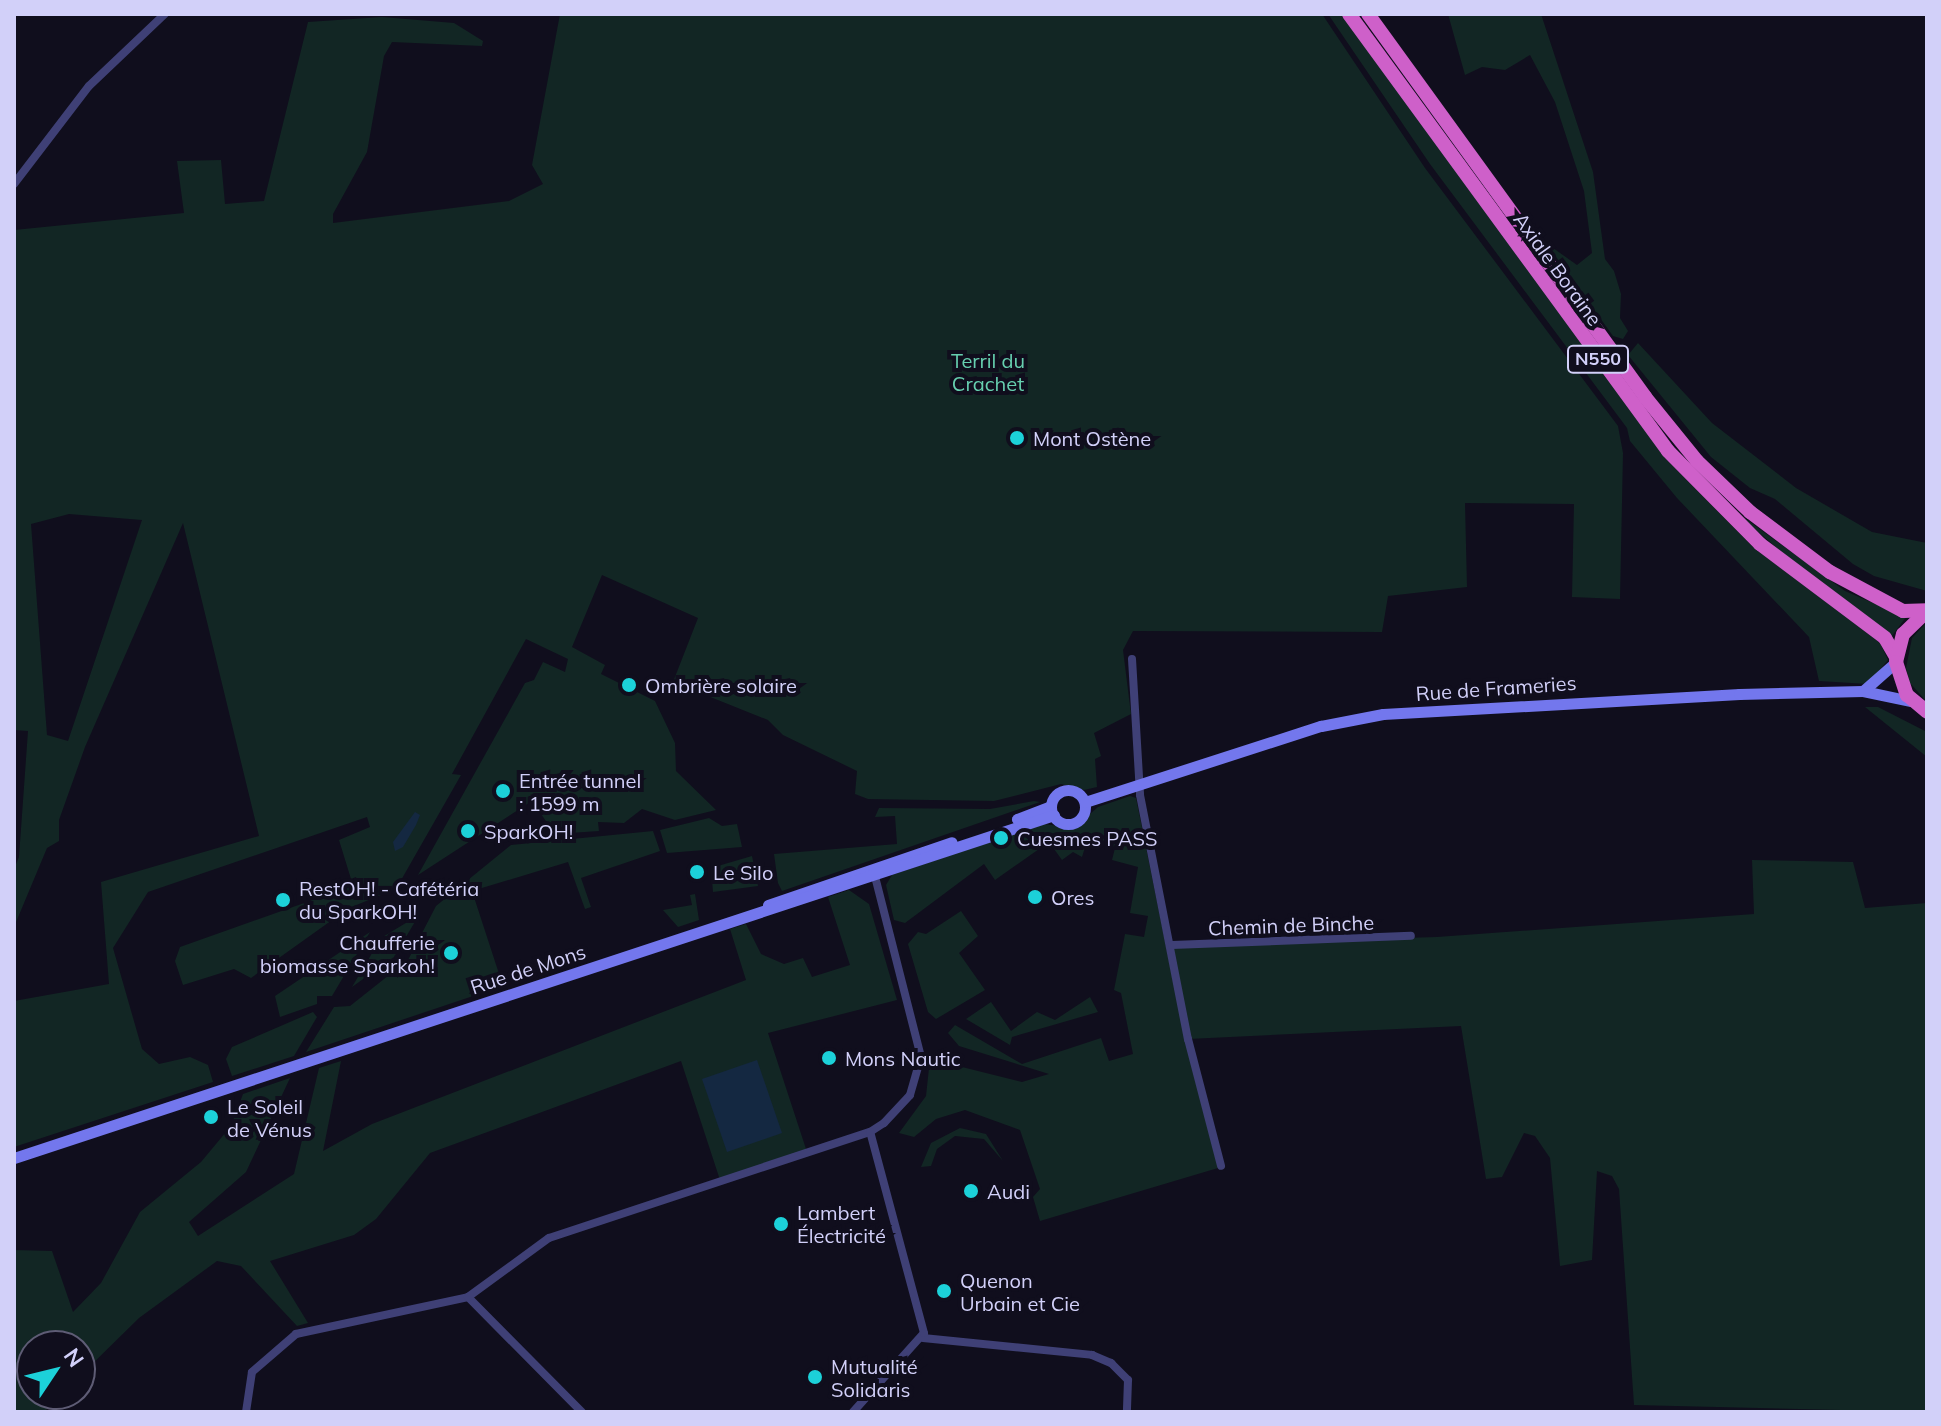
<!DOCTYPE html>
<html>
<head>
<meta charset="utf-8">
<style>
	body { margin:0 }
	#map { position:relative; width:1941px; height:1426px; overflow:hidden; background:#100e1d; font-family:Mulish,sans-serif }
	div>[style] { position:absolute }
	.green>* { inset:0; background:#122624 }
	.water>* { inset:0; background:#142841 }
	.minor>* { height:8px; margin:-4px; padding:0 4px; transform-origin:4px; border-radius:4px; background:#3f4076 }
	.secondary>* { height:11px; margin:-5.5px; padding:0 5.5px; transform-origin:5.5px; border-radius:5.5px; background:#7377ed }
	.secondary>.ring { margin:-5.5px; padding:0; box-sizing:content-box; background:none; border:11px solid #7377ed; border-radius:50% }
	.trunk>* { height:14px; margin:-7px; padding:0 7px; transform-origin:7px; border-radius:7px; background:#ce60c9 }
	.dots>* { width:22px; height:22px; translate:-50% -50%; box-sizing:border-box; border:4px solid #100e1d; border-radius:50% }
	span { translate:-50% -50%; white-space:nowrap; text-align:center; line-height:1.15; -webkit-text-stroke:8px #100e1d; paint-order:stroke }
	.shield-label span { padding:2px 6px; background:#100e1d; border:2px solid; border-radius:6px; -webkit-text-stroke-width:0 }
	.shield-label { font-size:18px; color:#d2d0f9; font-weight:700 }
	.street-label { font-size:20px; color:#d2d0f9 }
	.park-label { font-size:20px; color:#66cfaf }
	.poi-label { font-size:20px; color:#d2d0f9 }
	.left { translate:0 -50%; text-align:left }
	.right { translate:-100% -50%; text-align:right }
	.frame { position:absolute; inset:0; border:16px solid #d2d0f9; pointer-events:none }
	.north { position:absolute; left:16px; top:1330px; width:80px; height:80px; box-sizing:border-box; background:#100e1d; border:2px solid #5e5c75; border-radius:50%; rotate:55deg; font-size:22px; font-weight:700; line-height:32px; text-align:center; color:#d2d0f9 }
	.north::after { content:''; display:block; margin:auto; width:28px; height:36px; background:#1cd1d9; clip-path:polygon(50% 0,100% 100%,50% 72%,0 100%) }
</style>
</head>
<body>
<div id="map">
	<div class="green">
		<i style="clip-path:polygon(evenodd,560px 14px,1322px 14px,1425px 168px,1618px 426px,1623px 453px,1620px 599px,1572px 597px,1574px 504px,1465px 503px,1467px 587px,1388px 596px,1382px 632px,1133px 631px,1123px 650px,1131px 714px,1094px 733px,1101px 756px,1095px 759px,1097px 787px,1084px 790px,1061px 784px,994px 801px,868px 799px,855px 794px,857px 771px,783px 735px,768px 720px,673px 682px,698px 618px,602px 575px,572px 647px,605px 665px,601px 674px,655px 701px,675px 743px,676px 771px,716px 810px,675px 820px,642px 809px,624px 823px,598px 822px,599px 831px,555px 834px,541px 814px,547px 810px,538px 797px,418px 875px,525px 683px,534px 680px,543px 662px,565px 672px,568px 659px,526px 639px,452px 774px,461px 775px,396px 889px,349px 908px,251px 978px,234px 969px,183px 985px,175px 961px,180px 947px,358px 884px,356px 877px,351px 879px,339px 840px,370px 827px,367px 817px,148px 892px,113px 948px,142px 1049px,159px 1064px,190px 1057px,208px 1065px,213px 1082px,14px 1147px,14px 1001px,109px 984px,101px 882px,259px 836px,183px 523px,85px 747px,59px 820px,59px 841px,47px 848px,14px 927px,14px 869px,19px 857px,28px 731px,14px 730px,14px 230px,184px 213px,177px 161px,221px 160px,225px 204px,264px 201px,308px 22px,382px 17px,454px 23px,483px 41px,482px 46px,392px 42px,384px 56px,367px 152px,333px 214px,333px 223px,509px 201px,543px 184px,532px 165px,560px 14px,69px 514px,142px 520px,68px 741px,47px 735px,31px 524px,69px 514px)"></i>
		<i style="clip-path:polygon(1328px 14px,1349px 14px,1632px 406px,1663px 456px,1755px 549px,1880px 643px,1888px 660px,1868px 684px,1819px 681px,1809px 637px,1677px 498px,1630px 441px,1627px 428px,1430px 164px)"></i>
		<i style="clip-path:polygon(1448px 14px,1541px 14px,1593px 172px,1605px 259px,1614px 271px,1621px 294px,1620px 318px,1628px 331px,1623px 339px,1613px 336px,1546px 243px,1577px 265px,1592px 253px,1584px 191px,1555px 102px,1530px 55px,1505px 70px,1482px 67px,1465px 75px)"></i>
		<i style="clip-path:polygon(1638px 343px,1712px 423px,1796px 488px,1872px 532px,1927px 543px,1927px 591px,1874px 576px,1853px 564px,1775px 499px,1750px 488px,1711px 457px,1628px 355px)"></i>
		<i style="clip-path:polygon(1724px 503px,1845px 591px,1906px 617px,1892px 636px,1815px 580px)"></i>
		<i style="clip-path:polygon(1927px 622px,1927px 702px,1910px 683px,1906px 668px,1912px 638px)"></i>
		<i style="clip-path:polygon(1865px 707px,1878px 707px,1927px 732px,1927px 757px)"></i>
		<i style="clip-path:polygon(1130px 796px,1136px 798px,1185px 1040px,1218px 1168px,1040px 1221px,1033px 1197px,1040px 1189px,1020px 1130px,965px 1110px,936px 1119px,914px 1137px,899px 1133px,926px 1096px,930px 1059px,1022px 1082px,1049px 1074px,959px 1046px,948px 1033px,955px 1025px,1022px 1064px,1101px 1038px,1109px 1061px,1133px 1054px,1121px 993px,1114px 990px,1125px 934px,1144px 937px,1148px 916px,1130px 913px,1138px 867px,1112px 860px,1115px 848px,1087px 841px,1082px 857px,1073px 852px,1062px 860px,1049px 842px,995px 880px,984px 864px,905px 923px,894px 920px,886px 885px,892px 875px,1044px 824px,1074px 828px,1098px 807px)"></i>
		<i style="clip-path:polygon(1034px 801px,1040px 802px,782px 891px,778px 883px,774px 854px,897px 844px,895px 816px,875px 817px,879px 808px,990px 809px)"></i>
		<i style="clip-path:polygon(709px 818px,722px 826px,737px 824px,742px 847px,667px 853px,660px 830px)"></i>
		<i style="clip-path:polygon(653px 831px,660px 851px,581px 878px,591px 907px,585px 909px,568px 862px,472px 891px,503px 986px,306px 1052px,334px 1007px,350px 1006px,408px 960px,436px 906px,511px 845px)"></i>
		<i style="clip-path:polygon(752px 856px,758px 886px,713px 892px,711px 868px)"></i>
		<i style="clip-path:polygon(1752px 860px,1853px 862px,1865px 908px,1927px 903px,1925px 1412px,1634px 1405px,1619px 1189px,1612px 1176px,1597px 1171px,1592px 1260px,1560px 1266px,1550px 1158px,1535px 1136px,1524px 1133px,1502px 1177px,1486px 1179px,1461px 1026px,1188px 1039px,1172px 945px,1437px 937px,1754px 914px)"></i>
		<i style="clip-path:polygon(849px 890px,869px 904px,897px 1000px,768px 1033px,807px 1152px,720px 1180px,681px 1061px,430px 1153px,376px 1219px,354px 1235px,270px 1261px,308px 1323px,297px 1326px,241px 1266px,217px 1261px,139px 1318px,80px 1376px,80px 1346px,32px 1346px,32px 1394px,62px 1394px,44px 1412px,14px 1412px,14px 1250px,52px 1251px,73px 1312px,101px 1283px,140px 1212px,201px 1162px,231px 1126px,243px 1094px,290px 1078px,246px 1172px,189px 1222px,198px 1236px,294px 1174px,319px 1068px,341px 1061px,323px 1151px,372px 1124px,746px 980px,730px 929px,746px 924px,761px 954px,784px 964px,803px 958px,812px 977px,850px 965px,828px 897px)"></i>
		<i style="clip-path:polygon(695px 894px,699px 920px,678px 927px,663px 910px,692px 905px,690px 895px)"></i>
		<i style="clip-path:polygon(961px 911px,978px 936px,959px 953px,985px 990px,936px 1019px,928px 1012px,908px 944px,918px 932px,926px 934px)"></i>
		<i style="clip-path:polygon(419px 915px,394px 957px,352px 987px,381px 938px)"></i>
		<i style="clip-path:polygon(370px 932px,332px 996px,317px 996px,317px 1004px,280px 1017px,275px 996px)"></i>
		<i style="clip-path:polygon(1090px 997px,1098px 1012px,1012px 1037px,1010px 1045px,966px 1019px,991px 1002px,1011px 1031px,1037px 1012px,1055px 1020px)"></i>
		<i style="clip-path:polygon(313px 1012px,317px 1017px,294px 1056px,232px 1076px,226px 1059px,232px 1047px)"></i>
		<i style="clip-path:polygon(960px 1128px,986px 1134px,1003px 1161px,984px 1139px,955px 1136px,937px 1149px,931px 1166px,921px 1167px,931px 1143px)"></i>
	</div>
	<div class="water">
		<i style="clip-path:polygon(415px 812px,420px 815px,416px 825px,403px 847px,395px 851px,393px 842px)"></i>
		<i style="clip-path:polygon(757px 1060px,782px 1133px,727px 1152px,702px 1079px)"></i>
	</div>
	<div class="minor">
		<i style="left:14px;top:184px;width:123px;rotate:-52.6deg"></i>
		<i style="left:89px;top:86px;width:105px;rotate:-43.5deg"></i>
		<i style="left:1132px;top:659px;width:136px;rotate:86.6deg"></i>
		<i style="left:1140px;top:795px;width:249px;rotate:78.9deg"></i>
		<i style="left:1188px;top:1039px;width:131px;rotate:75.4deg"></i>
		<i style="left:1172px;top:945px;width:239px;rotate:-2.2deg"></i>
		<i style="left:468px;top:1297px;width:162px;rotate:45.3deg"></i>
		<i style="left:923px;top:1338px;width:170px;rotate:5.7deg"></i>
		<i style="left:1092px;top:1355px;width:21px;rotate:23deg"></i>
		<i style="left:1111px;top:1363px;width:24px;rotate:45deg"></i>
		<i style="left:1128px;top:1380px;width:32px;rotate:92deg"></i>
		<i style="left:246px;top:1412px;width:40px;rotate:-81.5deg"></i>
		<i style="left:252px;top:1372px;width:58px;rotate:-40.8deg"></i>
		<i style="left:296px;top:1334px;width:176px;rotate:-12.1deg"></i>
		<i style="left:468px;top:1297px;width:100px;rotate:-36.1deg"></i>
		<i style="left:549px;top:1238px;width:338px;rotate:-18.3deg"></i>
		<i style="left:870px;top:1132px;width:17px;rotate:-33deg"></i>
		<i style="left:884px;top:1123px;width:38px;rotate:-47deg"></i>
		<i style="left:910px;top:1095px;width:40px;rotate:-74deg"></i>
		<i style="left:921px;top:1057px;width:190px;rotate:-104.3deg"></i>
		<i style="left:853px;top:1412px;width:106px;rotate:-48.1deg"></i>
		<i style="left:924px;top:1333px;width:208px;rotate:-105deg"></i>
	</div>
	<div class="secondary">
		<i style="left:1863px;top:691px;width:44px;rotate:-41.3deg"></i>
		<i class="ring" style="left:1051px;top:790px;width:23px;height:23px"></i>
		<i style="left:1085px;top:802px;width:248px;rotate:-17.9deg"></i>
		<i style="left:1321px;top:726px;width:63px;rotate:-11deg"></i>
		<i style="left:1383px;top:714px;width:357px;rotate:-3.2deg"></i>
		<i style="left:1739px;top:694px;width:124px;rotate:-1.4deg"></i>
		<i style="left:1863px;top:691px;width:49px;rotate:11.8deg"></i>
		<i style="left:1017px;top:819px;width:36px;rotate:-21deg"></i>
		<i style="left:768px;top:905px;width:194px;rotate:-18.9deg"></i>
		<i style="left:14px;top:1158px;width:1095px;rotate:-18.25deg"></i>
	</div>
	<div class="trunk">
		<i style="left:1349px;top:14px;width:541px;rotate:53.87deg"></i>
		<i style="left:1668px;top:451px;width:131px;rotate:45.3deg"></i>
		<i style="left:1760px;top:544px;width:156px;rotate:36.9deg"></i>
		<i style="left:1885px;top:638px;width:22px;rotate:60deg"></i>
		<i style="left:1368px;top:14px;width:473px;rotate:54.1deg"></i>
		<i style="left:1645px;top:397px;width:82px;rotate:50.9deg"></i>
		<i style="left:1697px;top:461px;width:74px;rotate:43.9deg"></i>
		<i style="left:1750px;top:512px;width:100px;rotate:36.9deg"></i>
		<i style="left:1830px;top:572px;width:83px;rotate:28.1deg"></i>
		<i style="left:1903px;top:611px;width:24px;rotate:-2deg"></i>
		<i style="left:1927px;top:611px;width:33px;rotate:136deg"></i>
		<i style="left:1903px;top:634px;width:29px;rotate:104deg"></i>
		<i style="left:1896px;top:662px;width:35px;rotate:72deg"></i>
		<i style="left:1907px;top:695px;width:26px;rotate:40deg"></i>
	</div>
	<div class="dots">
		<i style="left:1017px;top:438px;background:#1cd1d9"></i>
		<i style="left:629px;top:685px;background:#1cd1d9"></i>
		<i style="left:503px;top:791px;background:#1cd1d9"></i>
		<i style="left:468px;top:831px;background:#1cd1d9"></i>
		<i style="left:1001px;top:838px;background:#1cd1d9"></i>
		<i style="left:697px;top:872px;background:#1cd1d9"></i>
		<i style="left:1035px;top:897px;background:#1cd1d9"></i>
		<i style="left:283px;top:900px;background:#1cd1d9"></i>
		<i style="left:451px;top:953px;background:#1cd1d9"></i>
		<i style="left:829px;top:1058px;background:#1cd1d9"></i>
		<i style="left:211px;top:1117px;background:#1cd1d9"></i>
		<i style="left:971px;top:1191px;background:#1cd1d9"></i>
		<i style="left:781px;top:1224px;background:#1cd1d9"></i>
		<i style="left:944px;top:1291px;background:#1cd1d9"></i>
		<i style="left:815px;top:1377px;background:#1cd1d9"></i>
	</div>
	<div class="shield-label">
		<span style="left:1598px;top:359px">N550</span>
	</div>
	<div class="street-label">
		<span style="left:1558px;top:269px;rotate:54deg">Axiale Boraine</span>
		<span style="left:1496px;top:688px;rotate:-4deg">Rue de Frameries</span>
		<span style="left:1291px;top:925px;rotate:-2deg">Chemin de Binche</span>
		<span style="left:528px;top:969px;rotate:-18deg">Rue de Mons</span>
	</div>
	<div class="park-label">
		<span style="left:988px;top:372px">Terril du<br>Crachet</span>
	</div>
	<div class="poi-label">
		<span class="left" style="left:1033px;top:438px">Mont Ostène</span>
		<span class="left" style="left:645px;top:685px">Ombrière solaire</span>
		<span class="left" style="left:519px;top:792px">Entrée tunnel<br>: 1599 m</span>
		<span class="left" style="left:484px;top:831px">SparkOH!</span>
		<span class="left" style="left:1017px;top:838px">Cuesmes PASS</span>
		<span class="left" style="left:713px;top:872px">Le Silo</span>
		<span class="left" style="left:299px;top:900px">RestOH! - Cafétéria<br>du SparkOH!</span>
		<span class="left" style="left:1051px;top:897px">Ores</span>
		<span class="right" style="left:435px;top:954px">Chaufferie<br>biomasse Sparkoh!</span>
		<span class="left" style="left:845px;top:1058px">Mons Nautic</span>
		<span class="left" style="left:227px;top:1118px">Le Soleil<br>de Vénus</span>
		<span class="left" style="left:987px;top:1191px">Audi</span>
		<span class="left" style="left:797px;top:1224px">Lambert<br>Électricité</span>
		<span class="left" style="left:960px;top:1292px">Quenon<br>Urbain et Cie</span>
		<span class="left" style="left:831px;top:1378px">Mutualité<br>Solidaris</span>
	</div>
	<div class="frame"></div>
	<div class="north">N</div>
</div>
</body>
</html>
